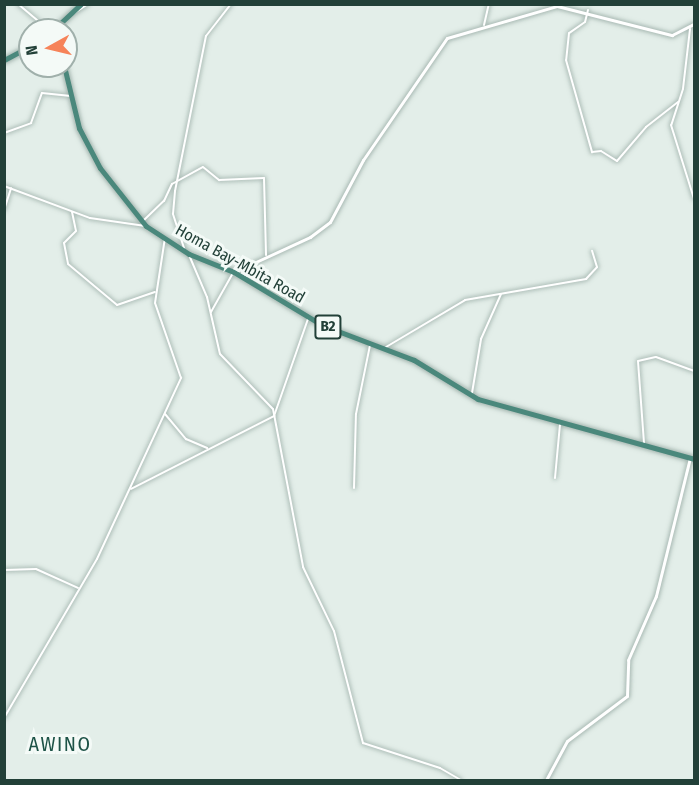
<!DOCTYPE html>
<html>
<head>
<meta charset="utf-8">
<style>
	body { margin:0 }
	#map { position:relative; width:699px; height:785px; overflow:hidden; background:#e3eee9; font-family:"Fira Sans Condensed",sans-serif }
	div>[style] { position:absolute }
	.roads { filter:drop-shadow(0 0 2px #a5b6b0) drop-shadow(0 0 2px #a5b6b0) }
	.minor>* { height:2px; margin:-1px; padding:0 1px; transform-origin:1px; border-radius:1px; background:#fff }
	.tertiary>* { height:3px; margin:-1.5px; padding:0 1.5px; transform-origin:1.5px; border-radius:1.5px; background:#fff }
	.trunk>* { height:5px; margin:-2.5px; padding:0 2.5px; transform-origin:2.5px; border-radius:2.5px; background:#4a887c }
	span { translate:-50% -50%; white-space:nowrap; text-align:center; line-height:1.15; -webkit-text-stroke:6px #f4faf7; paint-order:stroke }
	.shield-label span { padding:2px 4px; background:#f4faf7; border:2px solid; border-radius:4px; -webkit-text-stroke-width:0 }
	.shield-label { font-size:15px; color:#224038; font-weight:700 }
	.street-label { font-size:16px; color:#224038 }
	.quarter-label { font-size:20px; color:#1d5347; letter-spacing:1.5px }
	.frame { position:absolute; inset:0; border:6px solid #224038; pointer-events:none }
	.north { position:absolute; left:18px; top:18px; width:60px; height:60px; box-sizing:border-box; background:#f4faf7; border:2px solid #a0b0ab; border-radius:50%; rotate:262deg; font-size:16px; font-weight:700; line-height:24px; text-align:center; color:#224038 }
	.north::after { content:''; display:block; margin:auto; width:21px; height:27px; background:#f68359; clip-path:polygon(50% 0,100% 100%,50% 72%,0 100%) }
</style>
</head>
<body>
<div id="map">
	<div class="roads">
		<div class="minor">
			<i style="left:18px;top:4px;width:40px;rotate:40deg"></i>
			<i style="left:588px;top:10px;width:12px;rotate:104deg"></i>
			<i style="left:585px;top:22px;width:19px;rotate:145deg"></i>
			<i style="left:569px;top:33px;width:27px;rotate:96deg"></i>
			<i style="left:566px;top:60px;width:96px;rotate:74.2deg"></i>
			<i style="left:592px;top:152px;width:9px;rotate:-6deg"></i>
			<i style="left:601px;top:151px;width:19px;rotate:32deg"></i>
			<i style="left:617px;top:161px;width:45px;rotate:-49.5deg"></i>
			<i style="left:646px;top:127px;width:41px;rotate:-38deg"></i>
			<i style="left:68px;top:17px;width:24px;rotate:-33deg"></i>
			<i style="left:484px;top:25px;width:22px;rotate:-77deg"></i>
			<i style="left:690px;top:29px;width:60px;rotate:96.7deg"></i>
			<i style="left:683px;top:89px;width:38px;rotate:108deg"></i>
			<i style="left:671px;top:125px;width:77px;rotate:72.7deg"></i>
			<i style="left:4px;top:133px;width:29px;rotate:-20deg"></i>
			<i style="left:31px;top:123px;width:32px;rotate:-70deg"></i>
			<i style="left:42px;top:93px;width:29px;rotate:6deg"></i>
			<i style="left:4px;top:186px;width:92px;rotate:20.4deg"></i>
			<i style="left:90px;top:218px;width:56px;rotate:8.3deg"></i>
			<i style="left:4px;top:210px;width:23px;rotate:-72deg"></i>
			<i style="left:72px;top:212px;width:19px;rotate:78deg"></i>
			<i style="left:76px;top:231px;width:17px;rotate:135deg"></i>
			<i style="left:64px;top:243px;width:21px;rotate:79deg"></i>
			<i style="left:68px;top:264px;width:64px;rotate:39.9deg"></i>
			<i style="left:117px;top:305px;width:40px;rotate:-18.9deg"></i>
			<i style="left:144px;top:220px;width:28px;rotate:-44deg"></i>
			<i style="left:164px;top:201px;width:19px;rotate:-65deg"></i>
			<i style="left:172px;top:184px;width:35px;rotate:-29deg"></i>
			<i style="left:203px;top:167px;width:21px;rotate:39deg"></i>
			<i style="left:219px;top:180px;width:45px;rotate:-2.5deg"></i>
			<i style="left:264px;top:178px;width:77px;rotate:88.5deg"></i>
			<i style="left:184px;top:248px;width:36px;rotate:-108deg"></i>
			<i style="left:173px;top:214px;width:23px;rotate:-85deg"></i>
			<i style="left:175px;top:191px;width:158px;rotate:-78.7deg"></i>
			<i style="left:206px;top:36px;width:41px;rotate:-52deg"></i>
			<i style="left:189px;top:255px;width:46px;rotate:66.8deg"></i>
			<i style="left:207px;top:297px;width:58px;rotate:77.2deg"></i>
			<i style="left:220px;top:354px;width:76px;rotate:46.1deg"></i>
			<i style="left:273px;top:409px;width:161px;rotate:79.2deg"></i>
			<i style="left:303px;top:567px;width:71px;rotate:64.2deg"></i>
			<i style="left:334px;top:631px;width:116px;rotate:75.5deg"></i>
			<i style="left:363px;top:743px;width:81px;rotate:18deg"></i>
			<i style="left:440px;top:768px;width:24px;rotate:30deg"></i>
			<i style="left:211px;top:312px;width:45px;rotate:-60.6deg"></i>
			<i style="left:386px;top:347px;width:92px;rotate:-30.7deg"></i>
			<i style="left:465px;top:300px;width:123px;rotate:-9.8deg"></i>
			<i style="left:586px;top:279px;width:16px;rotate:-47deg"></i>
			<i style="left:597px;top:267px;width:17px;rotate:-107deg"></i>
			<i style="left:472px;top:393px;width:55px;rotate:-80.5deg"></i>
			<i style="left:481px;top:339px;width:49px;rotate:-66deg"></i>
			<i style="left:165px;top:414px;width:33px;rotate:50deg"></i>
			<i style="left:186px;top:439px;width:23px;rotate:23deg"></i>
			<i style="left:644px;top:443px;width:82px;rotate:-94.2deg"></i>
			<i style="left:638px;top:361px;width:18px;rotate:-13deg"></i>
			<i style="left:656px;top:357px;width:40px;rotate:20.2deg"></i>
			<i style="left:555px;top:478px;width:54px;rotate:-84.7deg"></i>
			<i style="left:354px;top:488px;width:74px;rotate:-88.5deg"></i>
			<i style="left:356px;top:414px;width:70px;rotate:-78.5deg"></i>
			<i style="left:131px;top:489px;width:161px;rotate:-27deg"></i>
			<i style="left:274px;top:416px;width:103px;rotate:-70.7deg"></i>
			<i style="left:4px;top:570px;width:32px;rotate:-2deg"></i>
			<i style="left:36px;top:569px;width:46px;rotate:24.3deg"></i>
			<i style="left:4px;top:718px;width:184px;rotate:-59.7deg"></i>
			<i style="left:97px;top:559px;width:200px;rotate:-65.1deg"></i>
			<i style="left:181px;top:378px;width:79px;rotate:-109.1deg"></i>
			<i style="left:155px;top:303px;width:66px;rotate:-81.3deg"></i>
		</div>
		<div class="tertiary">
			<i style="left:234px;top:272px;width:84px;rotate:-24.7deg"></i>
			<i style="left:310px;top:237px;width:25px;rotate:-37deg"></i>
			<i style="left:330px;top:222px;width:70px;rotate:-62deg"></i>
			<i style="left:363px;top:160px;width:148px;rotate:-55.5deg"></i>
			<i style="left:447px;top:38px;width:115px;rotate:-16.2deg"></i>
			<i style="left:557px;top:6px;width:119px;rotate:14.2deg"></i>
			<i style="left:672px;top:35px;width:25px;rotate:-27deg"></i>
			<i style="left:546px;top:780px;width:44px;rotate:-61.7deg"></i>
			<i style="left:567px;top:741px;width:75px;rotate:-36.9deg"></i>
			<i style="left:627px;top:696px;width:36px;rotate:-88deg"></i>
			<i style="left:628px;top:660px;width:70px;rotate:-66.4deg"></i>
			<i style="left:656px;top:596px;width:142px;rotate:-76.2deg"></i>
		</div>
		<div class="trunk">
			<i style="left:53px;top:30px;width:38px;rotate:-43deg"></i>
			<i style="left:4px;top:60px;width:30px;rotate:-28deg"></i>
			<i style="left:64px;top:66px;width:64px;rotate:76.4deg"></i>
			<i style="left:79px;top:128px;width:45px;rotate:62.3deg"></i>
			<i style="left:100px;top:168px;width:74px;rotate:51.6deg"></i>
			<i style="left:146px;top:226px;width:51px;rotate:33.1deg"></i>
			<i style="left:189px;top:254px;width:48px;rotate:21.8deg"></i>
			<i style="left:234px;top:272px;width:103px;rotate:31.1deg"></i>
			<i style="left:322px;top:325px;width:98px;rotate:20.8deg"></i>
			<i style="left:414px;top:360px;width:75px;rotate:31.4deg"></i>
			<i style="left:478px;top:399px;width:224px;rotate:15.5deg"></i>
		</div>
	</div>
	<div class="shield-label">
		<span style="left:328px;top:327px">B2</span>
	</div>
	<div class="street-label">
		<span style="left:240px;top:264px;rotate:29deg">Homa Bay-Mbita Road</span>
	</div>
	<div class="quarter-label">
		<span style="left:60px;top:744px">AWINO</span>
	</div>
	<div class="frame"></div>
	<div class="north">N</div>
</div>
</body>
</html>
